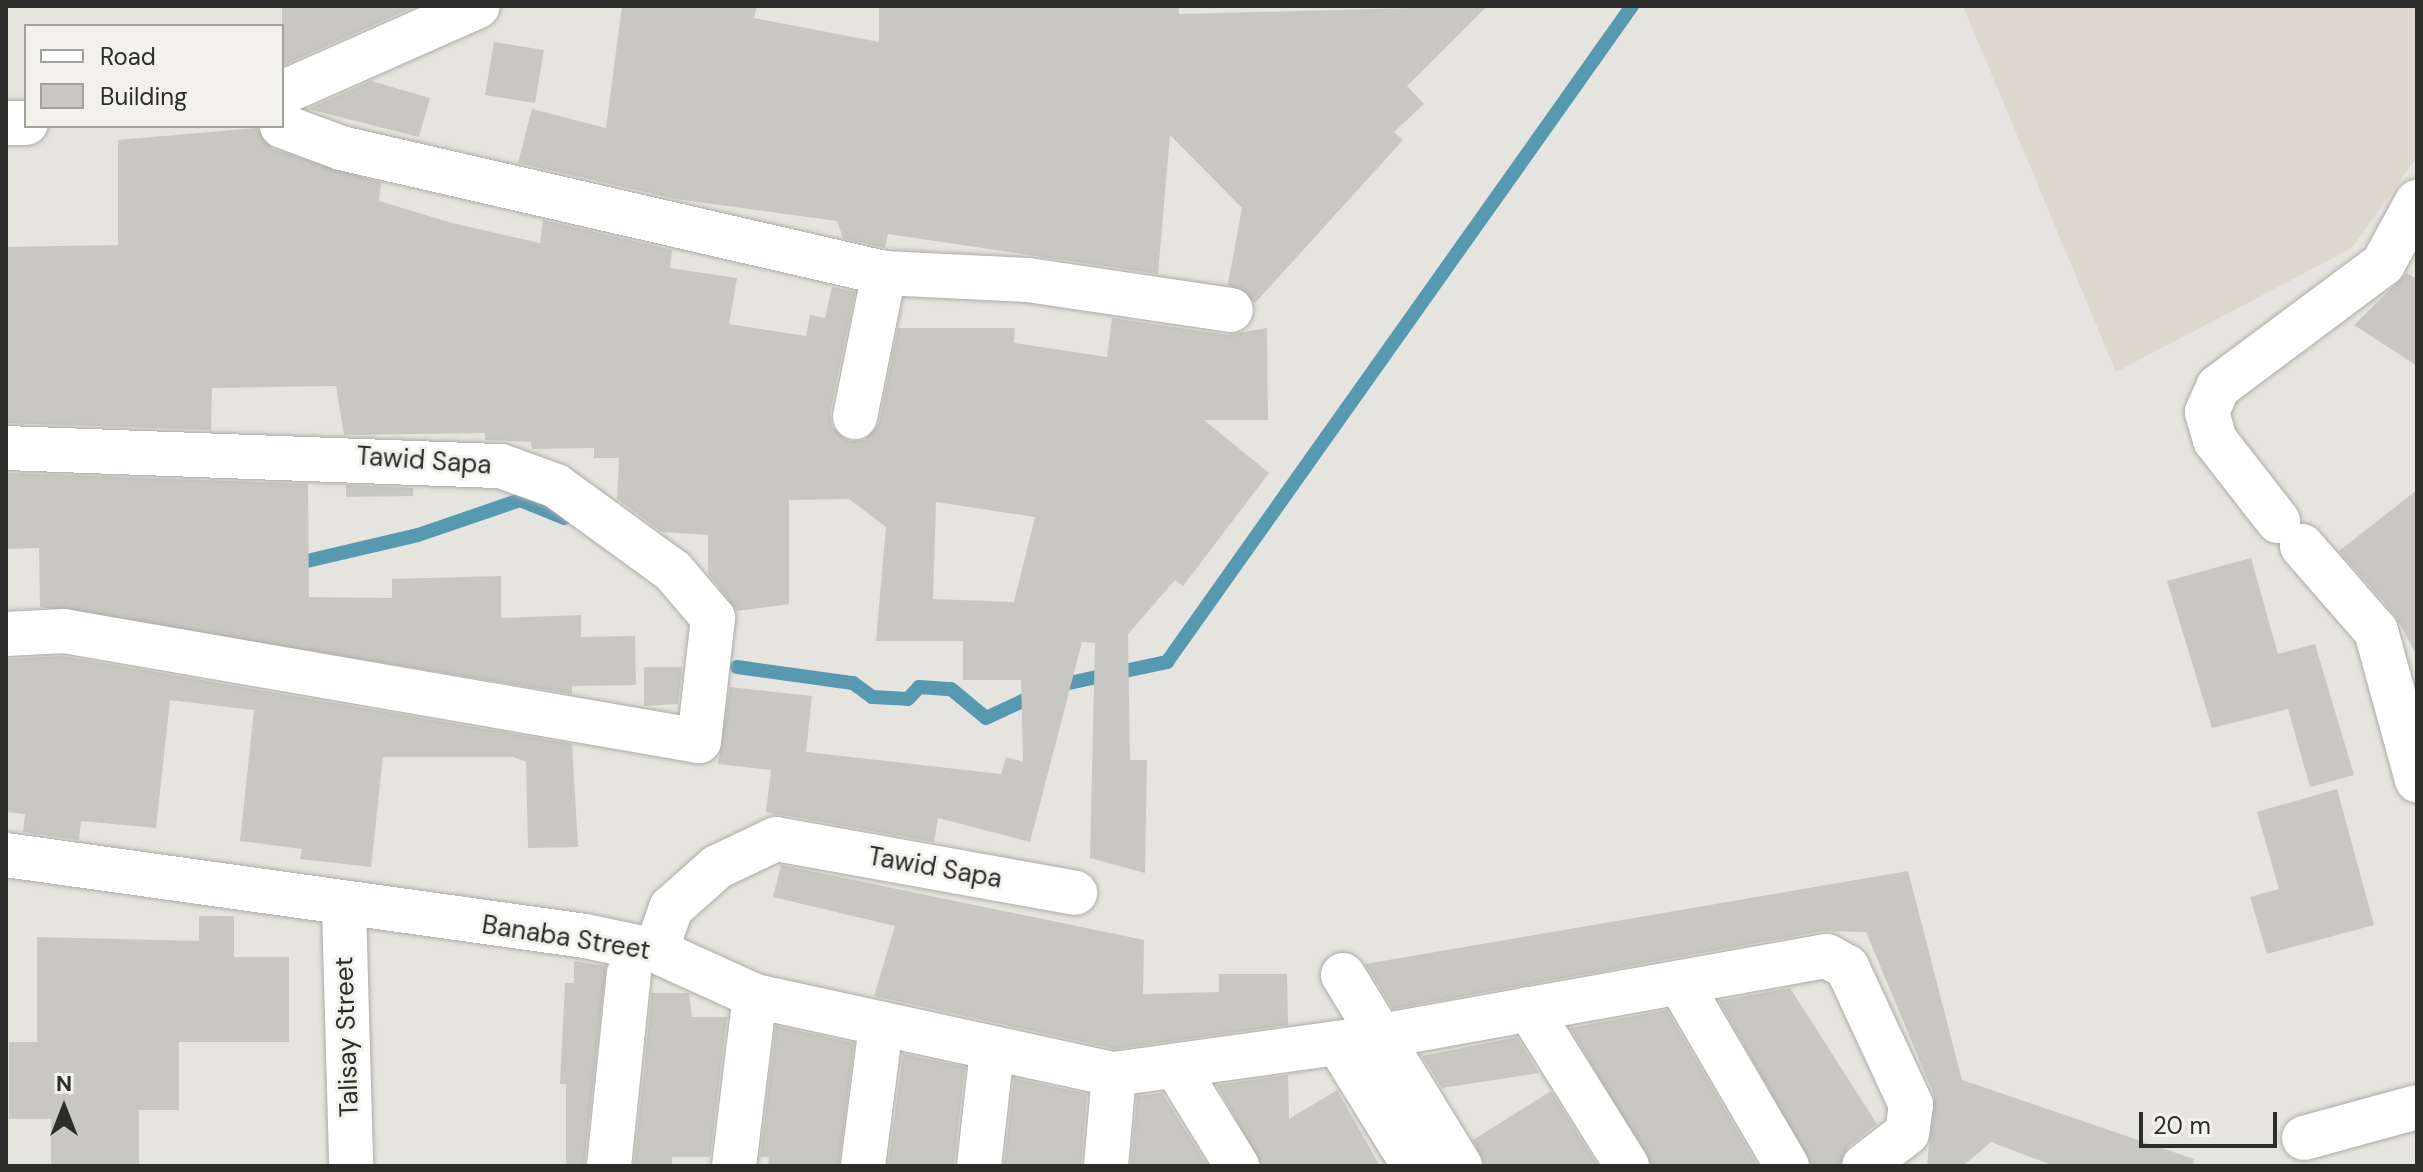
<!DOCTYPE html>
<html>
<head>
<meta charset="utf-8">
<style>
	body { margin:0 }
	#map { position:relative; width:2423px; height:1172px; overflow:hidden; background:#e6e4df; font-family:"DM Sans",sans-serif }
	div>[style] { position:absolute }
	.built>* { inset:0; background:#ddd8ce }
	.stream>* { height:14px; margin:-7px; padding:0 7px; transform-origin:7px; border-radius:7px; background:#5899b2 }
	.building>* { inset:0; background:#c9c7c3 }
	.roads { filter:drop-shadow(0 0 2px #adaba7) drop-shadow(0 0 2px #adaba7) }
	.minor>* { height:44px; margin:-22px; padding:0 22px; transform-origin:22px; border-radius:22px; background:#fff }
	span { translate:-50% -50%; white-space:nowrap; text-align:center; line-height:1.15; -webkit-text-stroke:6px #f3f1ed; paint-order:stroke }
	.street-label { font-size:26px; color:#2c2c2a }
	.frame { position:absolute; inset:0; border:8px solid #2c2c2a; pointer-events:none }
	.legend { position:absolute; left:24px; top:24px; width:260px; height:104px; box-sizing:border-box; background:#f3f1ed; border:2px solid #a3a29f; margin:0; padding:10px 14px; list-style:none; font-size:24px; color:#2c2c2a }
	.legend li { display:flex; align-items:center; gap:16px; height:40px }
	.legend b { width:40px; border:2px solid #a3a29f }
	.north { position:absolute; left:24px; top:1068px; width:80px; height:80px; -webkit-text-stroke:6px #f3f1ed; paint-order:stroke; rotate:0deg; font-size:22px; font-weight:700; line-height:32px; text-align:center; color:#2c2c2a }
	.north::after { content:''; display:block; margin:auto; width:28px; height:36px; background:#2c2c2a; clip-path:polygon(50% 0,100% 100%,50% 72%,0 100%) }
	.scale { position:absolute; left:2139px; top:1112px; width:138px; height:36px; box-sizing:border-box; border:4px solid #2c2c2a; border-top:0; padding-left:10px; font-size:24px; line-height:28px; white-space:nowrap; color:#2c2c2a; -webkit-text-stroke:6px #f3f1ed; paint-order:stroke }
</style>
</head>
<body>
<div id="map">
	<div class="built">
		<i style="clip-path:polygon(1963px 6px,2417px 6px,2417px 157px,2352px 248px,2116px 372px)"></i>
	</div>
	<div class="stream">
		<i style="left:290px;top:565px;width:131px;rotate:-13.2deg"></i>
		<i style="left:418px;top:535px;width:108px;rotate:-18.9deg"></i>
		<i style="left:520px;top:500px;width:48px;rotate:22.2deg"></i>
		<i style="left:737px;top:667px;width:117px;rotate:7.9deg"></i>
		<i style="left:853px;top:683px;width:24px;rotate:36deg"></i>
		<i style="left:872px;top:697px;width:36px;rotate:3deg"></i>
		<i style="left:908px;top:699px;width:16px;rotate:-47deg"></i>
		<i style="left:919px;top:687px;width:32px;rotate:4deg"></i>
		<i style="left:951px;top:689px;width:45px;rotate:39.6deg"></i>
		<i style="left:986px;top:718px;width:76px;rotate:-24.9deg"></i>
		<i style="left:1055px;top:686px;width:115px;rotate:-12.1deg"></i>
		<i style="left:1167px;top:662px;width:804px;rotate:-54.67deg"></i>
	</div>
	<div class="building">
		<i style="clip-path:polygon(282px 6px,416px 6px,282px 66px)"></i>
		<i style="clip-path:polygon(622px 6px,757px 6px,754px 18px,879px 42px,879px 6px,1179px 6px,1179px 14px,1487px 6px,1407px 86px,1424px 104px,1394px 132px,1403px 140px,1255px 303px,1228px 284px,1242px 208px,1170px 135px,1158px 274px,888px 234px,885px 248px,843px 238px,837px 221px,676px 199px,518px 163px,532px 109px,606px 128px)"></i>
		<i style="clip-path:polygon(494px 42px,544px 50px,535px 103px,485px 95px)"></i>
		<i style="clip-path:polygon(371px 81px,430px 98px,419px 137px,308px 109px)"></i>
		<i style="clip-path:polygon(evenodd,257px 128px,273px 149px,381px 183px,379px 201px,452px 223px,540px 243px,543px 220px,672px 250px,670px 268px,737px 278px,729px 324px,806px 336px,810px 315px,825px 318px,832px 287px,855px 292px,830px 413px,832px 426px,849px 441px,864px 440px,879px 423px,898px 328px,1015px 328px,1014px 343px,1107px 357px,1112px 318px,1227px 335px,1267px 328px,1268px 420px,1204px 420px,1269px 473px,1183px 586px,1175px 580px,1128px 634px,1130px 760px,1147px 760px,1145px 873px,1090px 858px,1095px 643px,1082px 642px,1030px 842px,938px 818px,934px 842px,766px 812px,771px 770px,718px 764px,730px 687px,812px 696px,806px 752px,1001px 774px,1006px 757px,1023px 762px,1021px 680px,963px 680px,963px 641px,876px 641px,886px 527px,849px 499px,789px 500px,789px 604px,737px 611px,708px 573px,708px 535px,662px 532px,617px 499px,619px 458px,594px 458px,594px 448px,532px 449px,531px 442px,485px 440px,485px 433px,344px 435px,336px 386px,212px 388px,211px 430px,6px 423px,6px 247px,118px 245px,118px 140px,257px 128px,936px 502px,1035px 517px,1014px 602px,933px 599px,936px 502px)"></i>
		<i style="clip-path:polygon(2407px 273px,2417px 279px,2417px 366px,2354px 325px)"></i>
		<i style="clip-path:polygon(6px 473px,308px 484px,309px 597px,392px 598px,392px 579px,501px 576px,501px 618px,581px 615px,581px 637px,635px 636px,636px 685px,572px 686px,572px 694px,40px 607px,39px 548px,6px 549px)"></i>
		<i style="clip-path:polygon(346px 485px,413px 488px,413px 496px,346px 497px)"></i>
		<i style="clip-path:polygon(2417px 490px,2417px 656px,2395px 615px,2339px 551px)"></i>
		<i style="clip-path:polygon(2251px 558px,2278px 654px,2315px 644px,2354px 775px,2310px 787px,2288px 709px,2212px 728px,2167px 581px)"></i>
		<i style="clip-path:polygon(62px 656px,572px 744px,578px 847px,528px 848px,526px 762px,513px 757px,383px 757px,371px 867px,300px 859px,302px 849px,240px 841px,254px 710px,170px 700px,156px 828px,81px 821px,79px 840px,23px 832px,25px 814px,6px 812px,6px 659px)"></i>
		<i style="clip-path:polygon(644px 667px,682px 667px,678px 704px,644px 706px)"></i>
		<i style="clip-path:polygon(2337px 789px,2374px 925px,2267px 954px,2250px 897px,2279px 889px,2257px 812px)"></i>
		<i style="clip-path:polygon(781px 865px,1144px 940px,1143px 994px,1219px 992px,1219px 974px,1287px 974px,1288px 1025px,1115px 1049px,874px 996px,895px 926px,773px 897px)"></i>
		<i style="clip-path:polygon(1908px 871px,1962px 1080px,2194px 1159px,2193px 1166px,2054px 1166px,1991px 1142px,1963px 1166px,1927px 1166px,1934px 1095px,1866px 932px,1823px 931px,1393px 1009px,1365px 964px)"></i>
		<i style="clip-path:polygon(199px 916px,234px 916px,234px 957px,289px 957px,289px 1042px,179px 1042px,179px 1110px,139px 1110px,139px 1166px,51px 1166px,51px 1119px,9px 1119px,9px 1042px,37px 1042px,37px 937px,199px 941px)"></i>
		<i style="clip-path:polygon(574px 961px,606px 966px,584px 1166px,566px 1166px,566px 1084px,560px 1084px,565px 983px,574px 983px)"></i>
		<i style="clip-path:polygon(1790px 988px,1877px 1124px,1848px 1147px,1840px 1166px,1812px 1166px,1719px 1001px)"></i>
		<i style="clip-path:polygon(652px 993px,689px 993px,692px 1017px,727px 1017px,710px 1157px,672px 1157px,672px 1166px,634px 1166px)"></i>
		<i style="clip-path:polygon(1667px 1010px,1758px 1166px,1652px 1166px,1570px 1028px)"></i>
		<i style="clip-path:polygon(776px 1026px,854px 1043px,839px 1166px,768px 1166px,769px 1157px,760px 1157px)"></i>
		<i style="clip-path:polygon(1517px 1037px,1539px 1073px,1442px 1088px,1422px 1056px)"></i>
		<i style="clip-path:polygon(903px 1054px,965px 1067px,954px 1164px,888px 1166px)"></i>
		<i style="clip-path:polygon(1288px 1075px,1289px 1119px,1337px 1090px,1380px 1166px,1262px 1166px,1217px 1085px)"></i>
		<i style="clip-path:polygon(1014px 1078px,1087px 1094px,1081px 1166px,1004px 1166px)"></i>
		<i style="clip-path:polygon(1551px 1091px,1598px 1166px,1485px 1166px,1473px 1140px)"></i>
		<i style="clip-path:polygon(1162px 1093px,1208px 1166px,1131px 1166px,1137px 1096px)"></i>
	</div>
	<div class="roads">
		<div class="minor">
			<i style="left:282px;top:93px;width:214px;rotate:-23.9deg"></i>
			<i style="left:6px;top:123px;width:20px"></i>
			<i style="left:282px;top:126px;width:63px;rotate:20.4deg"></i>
			<i style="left:341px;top:148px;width:557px;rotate:12.96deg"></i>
			<i style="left:884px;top:273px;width:144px;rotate:2.8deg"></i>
			<i style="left:1028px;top:280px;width:205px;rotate:8.4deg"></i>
			<i style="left:855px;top:417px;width:147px;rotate:-78.6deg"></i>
			<i style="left:6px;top:448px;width:495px;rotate:2.1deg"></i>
			<i style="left:501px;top:466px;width:59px;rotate:20deg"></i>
			<i style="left:556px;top:486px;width:145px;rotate:36deg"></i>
			<i style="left:673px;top:571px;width:62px;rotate:49.6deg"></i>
			<i style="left:713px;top:618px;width:124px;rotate:96.5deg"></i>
			<i style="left:699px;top:741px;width:644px;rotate:-170.17deg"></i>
			<i style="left:64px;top:631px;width:58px;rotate:177deg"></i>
			<i style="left:2278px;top:521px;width:103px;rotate:-127.9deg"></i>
			<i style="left:2215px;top:440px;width:29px;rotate:-106deg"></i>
			<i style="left:2207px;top:412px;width:27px;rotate:-66deg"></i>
			<i style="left:2218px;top:387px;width:206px;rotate:-36.7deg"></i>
			<i style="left:2383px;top:264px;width:71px;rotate:-61.3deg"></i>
			<i style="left:2302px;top:546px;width:113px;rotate:49deg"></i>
			<i style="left:2376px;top:631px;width:155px;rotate:74.6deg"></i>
			<i style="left:6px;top:855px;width:585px;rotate:7.96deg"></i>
			<i style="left:585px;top:936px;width:73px;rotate:11.9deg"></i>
			<i style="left:656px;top:951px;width:109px;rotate:24.4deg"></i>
			<i style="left:755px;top:996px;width:367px;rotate:12.3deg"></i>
			<i style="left:1114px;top:1074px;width:247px;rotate:-7.9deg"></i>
			<i style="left:1359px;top:1040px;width:475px;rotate:-10.2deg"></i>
			<i style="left:1827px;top:956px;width:23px;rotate:29deg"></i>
			<i style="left:1847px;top:967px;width:152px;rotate:65.1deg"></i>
			<i style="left:1911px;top:1105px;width:28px;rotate:98deg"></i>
			<i style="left:1907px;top:1133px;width:54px;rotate:142.5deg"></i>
			<i style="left:344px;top:908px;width:258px;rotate:88.4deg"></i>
			<i style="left:656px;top:951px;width:46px;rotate:-70.8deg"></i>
			<i style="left:671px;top:908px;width:62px;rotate:-41.7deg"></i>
			<i style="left:717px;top:867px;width:65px;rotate:-25.4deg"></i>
			<i style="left:776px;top:839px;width:304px;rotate:10.2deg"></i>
			<i style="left:1343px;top:975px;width:224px;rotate:58.5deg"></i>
			<i style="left:1680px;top:983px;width:212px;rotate:59.7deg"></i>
			<i style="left:1529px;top:1009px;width:185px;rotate:58deg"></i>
			<i style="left:1338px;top:1043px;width:145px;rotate:58.3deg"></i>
			<i style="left:1178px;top:1070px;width:113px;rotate:58.4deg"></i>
			<i style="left:2304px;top:1138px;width:117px;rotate:-15.3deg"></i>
			<i style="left:609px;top:1166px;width:194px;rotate:-84.1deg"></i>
			<i style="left:734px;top:1166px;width:171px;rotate:-83deg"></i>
			<i style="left:863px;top:1166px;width:142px;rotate:-82.7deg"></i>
			<i style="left:979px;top:1166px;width:116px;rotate:-83.6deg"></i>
			<i style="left:1106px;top:1166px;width:92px;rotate:-85deg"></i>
		</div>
	</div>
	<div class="street-label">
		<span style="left:424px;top:461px;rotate:4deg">Tawid Sapa</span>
		<span style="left:935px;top:868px;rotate:10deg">Tawid Sapa</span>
		<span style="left:566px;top:938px;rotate:9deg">Banaba Street</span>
		<span style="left:347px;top:1037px;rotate:-92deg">Talisay Street</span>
	</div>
	<div class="frame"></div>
	<ul class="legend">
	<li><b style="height:10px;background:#fff"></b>Road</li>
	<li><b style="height:22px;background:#c9c7c3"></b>Building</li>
	</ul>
	<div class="north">N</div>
	<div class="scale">20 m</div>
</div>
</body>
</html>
